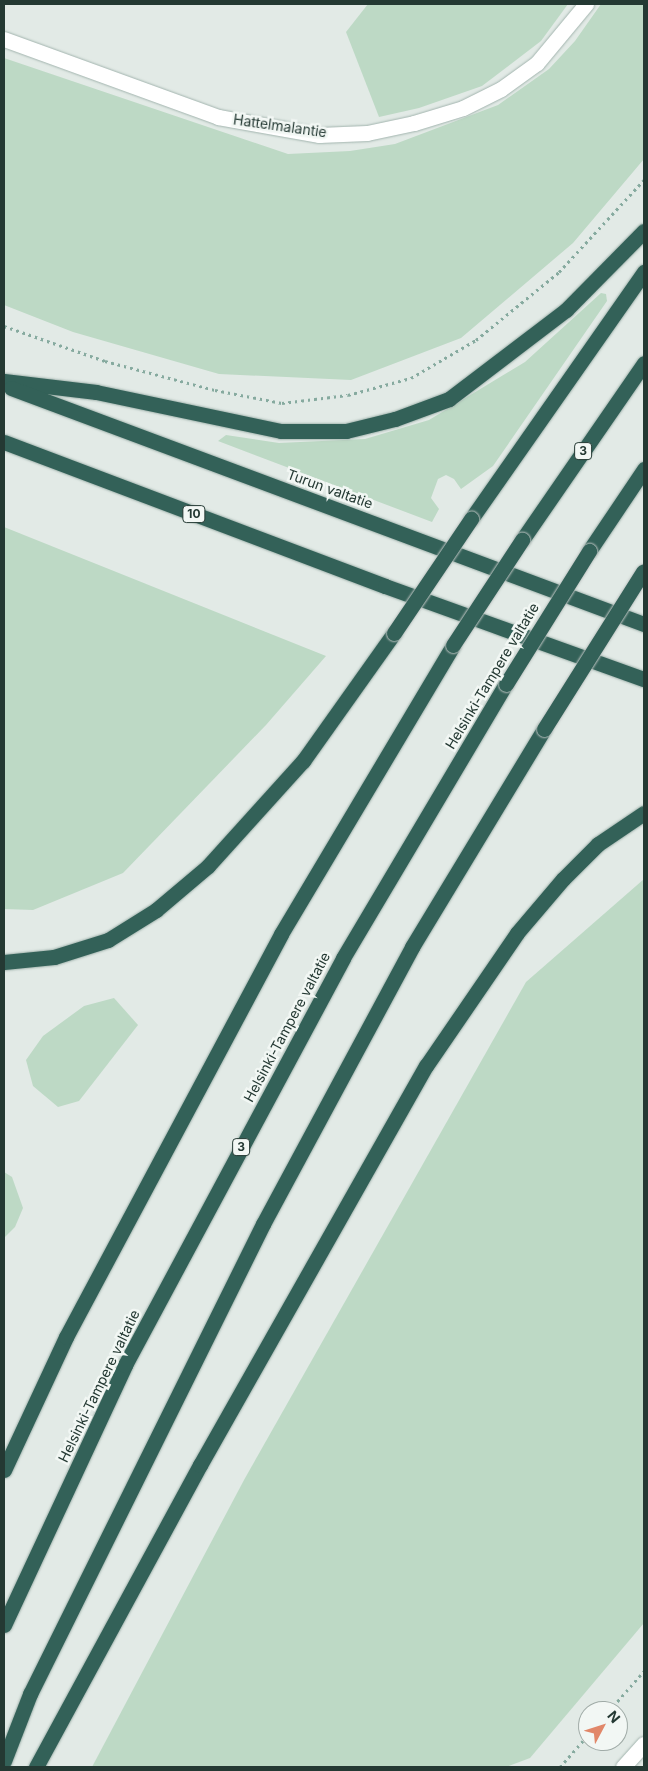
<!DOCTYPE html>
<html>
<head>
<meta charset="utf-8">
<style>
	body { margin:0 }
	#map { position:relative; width:648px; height:1771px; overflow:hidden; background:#e2eae6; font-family:Inter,sans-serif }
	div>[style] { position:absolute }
	.green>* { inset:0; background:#bdd9c5 }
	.path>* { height:3px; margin-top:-1.5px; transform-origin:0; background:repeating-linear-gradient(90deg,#86aa9f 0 2.5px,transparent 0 6.5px) }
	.roads { filter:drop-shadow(0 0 1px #a2b4ae) drop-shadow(0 0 1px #a2b4ae) }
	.secondary>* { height:15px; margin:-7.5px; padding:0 7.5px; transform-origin:7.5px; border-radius:7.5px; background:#fff }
	.highway>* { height:15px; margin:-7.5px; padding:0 7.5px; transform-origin:7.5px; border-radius:7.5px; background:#336158 }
	.bridges { filter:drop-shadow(0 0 1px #bdc4c2) drop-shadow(0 0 1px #bdc4c2) }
	.highway-bridge>* { height:15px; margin:-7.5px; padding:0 7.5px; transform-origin:7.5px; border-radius:7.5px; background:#336158 }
	span { translate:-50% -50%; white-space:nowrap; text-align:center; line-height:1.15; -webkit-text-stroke:5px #f2f7f4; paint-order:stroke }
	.shield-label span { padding:1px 4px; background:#f2f7f4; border:1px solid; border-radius:4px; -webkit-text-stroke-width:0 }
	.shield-label { font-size:12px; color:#243933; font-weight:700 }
	.street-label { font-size:14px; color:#243933 }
	.frame { position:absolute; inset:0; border:5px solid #243933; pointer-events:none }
	.north { position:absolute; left:578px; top:1701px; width:50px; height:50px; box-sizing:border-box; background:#f2f7f4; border:1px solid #a0aba7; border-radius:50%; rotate:50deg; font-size:14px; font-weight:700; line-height:20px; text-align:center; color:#243933 }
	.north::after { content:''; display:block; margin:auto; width:18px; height:22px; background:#e18769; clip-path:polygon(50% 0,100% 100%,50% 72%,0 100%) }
</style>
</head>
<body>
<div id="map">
	<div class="green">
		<i style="clip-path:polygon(368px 4px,568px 4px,541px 41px,482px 86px,419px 108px,379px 117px,346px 32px)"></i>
		<i style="clip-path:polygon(601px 4px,644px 4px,644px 159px,573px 243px,461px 338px,351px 380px,219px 374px,73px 332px,4px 305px,4px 58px,288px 154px,350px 151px,395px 144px,498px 105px,549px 69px,575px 41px)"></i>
		<i style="clip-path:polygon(601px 293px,606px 294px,607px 301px,493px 466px,461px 489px,454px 479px,446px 475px,438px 479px,431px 498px,439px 509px,432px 522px,218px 441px,226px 435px,279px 443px,365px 439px,429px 420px,525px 362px)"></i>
		<i style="clip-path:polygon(4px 527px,326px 656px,266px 725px,123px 873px,33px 910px,4px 909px)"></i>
		<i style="clip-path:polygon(644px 879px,644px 1623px,530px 1758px,506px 1767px,92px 1767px,244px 1480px,526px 982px)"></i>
		<i style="clip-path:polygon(114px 998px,138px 1025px,79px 1101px,58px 1107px,33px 1086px,26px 1060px,43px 1036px,84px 1006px)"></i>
		<i style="clip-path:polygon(4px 1172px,12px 1177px,23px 1208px,15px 1227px,4px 1238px)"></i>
	</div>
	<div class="path">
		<i style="left:4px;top:326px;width:107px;rotate:19.1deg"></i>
		<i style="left:105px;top:361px;width:114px;rotate:14.8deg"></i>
		<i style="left:215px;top:390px;width:68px;rotate:11deg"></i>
		<i style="left:282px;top:403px;width:66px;rotate:-6.9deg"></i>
		<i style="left:348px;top:395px;width:65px;rotate:-15.1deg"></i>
		<i style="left:411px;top:378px;width:75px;rotate:-30.3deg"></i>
		<i style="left:476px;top:340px;width:107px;rotate:-39.3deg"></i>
		<i style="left:559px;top:272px;width:125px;rotate:-47.3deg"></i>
		<i style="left:609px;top:1711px;width:53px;rotate:-48.8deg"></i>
		<i style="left:560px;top:1767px;width:43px;rotate:-48.8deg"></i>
	</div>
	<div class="roads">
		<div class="secondary">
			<i style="left:4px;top:39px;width:228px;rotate:20deg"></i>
			<i style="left:218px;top:117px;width:103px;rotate:10.1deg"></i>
			<i style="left:319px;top:135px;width:48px;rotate:-2.4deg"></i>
			<i style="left:367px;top:133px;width:48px;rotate:-12deg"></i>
			<i style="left:414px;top:123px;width:51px;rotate:-17deg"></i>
			<i style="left:463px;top:108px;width:42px;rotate:-26.6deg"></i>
			<i style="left:501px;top:89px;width:44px;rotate:-35.8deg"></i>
			<i style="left:537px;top:63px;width:77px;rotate:-50.3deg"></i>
			<i style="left:623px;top:1767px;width:31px;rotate:-48deg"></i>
		</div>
		<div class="highway">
			<i style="left:4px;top:381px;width:93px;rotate:6.8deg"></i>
			<i style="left:96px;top:392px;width:189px;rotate:11.9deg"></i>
			<i style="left:281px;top:431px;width:65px"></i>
			<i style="left:346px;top:431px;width:50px;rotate:-13.8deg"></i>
			<i style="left:395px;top:419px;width:58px;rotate:-20.3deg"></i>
			<i style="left:449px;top:399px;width:147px;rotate:-37.3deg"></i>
			<i style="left:566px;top:310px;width:111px;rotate:-45.4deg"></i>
			<i style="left:11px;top:388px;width:676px;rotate:20.45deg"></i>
			<i style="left:4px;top:442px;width:407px;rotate:20.7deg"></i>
			<i style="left:385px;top:586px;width:275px;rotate:19.8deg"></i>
			<i style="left:471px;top:519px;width:302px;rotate:-55deg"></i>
			<i style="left:522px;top:540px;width:215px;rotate:-55.4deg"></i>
			<i style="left:589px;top:551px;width:99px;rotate:-56.1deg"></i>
			<i style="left:4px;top:962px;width:50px;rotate:-5.7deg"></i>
			<i style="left:54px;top:957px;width:57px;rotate:-17.5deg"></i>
			<i style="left:108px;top:940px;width:57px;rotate:-32deg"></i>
			<i style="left:156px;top:910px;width:68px;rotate:-40.2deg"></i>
			<i style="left:208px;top:866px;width:142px;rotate:-47.9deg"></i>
			<i style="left:303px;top:761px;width:157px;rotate:-54.6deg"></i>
			<i style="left:4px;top:1470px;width:147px;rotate:-65deg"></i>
			<i style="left:66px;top:1337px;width:457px;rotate:-61.9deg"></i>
			<i style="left:281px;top:934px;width:336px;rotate:-59.2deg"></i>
			<i style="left:4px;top:1625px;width:287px;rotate:-65deg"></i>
			<i style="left:125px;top:1365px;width:462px;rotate:-61.8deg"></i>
			<i style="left:343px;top:958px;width:319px;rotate:-59.3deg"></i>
			<i style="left:4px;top:1761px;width:72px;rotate:-68.8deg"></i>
			<i style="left:30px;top:1694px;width:525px;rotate:-63.63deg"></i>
			<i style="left:263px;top:1224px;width:315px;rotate:-61.7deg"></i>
			<i style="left:412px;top:947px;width:255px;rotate:-58.8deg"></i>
			<i style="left:36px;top:1767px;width:344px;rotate:-61.5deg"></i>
			<i style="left:200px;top:1465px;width:459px;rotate:-60.5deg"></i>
			<i style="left:426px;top:1066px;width:161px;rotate:-55.6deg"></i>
			<i style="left:517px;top:933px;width:71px;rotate:-49.6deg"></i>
			<i style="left:563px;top:879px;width:49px;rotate:-45deg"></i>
			<i style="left:598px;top:844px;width:55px;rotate:-34deg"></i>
		</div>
	</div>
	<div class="bridges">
		<div class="highway-bridge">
			<i style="left:394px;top:633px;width:138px;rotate:-56deg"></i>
			<i style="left:453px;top:645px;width:126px;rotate:-56.7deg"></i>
			<i style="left:506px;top:684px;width:157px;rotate:-58deg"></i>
			<i style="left:544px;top:729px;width:186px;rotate:-57.8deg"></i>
		</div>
	</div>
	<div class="shield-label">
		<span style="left:583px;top:451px">3</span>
		<span style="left:194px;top:514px">10</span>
		<span style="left:241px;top:1147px">3</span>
	</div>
	<div class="street-label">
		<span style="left:280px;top:126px;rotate:8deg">Hattelmalantie</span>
		<span style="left:330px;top:489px;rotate:20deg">Turun valtatie</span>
		<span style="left:492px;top:676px;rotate:-59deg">Helsinki-Tampere valtatie</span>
		<span style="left:287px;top:1027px;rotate:-62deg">Helsinki-Tampere valtatie</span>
		<span style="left:99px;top:1386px;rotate:-64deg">Helsinki-Tampere valtatie</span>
	</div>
	<div class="frame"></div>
	<div class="north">N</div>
</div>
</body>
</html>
